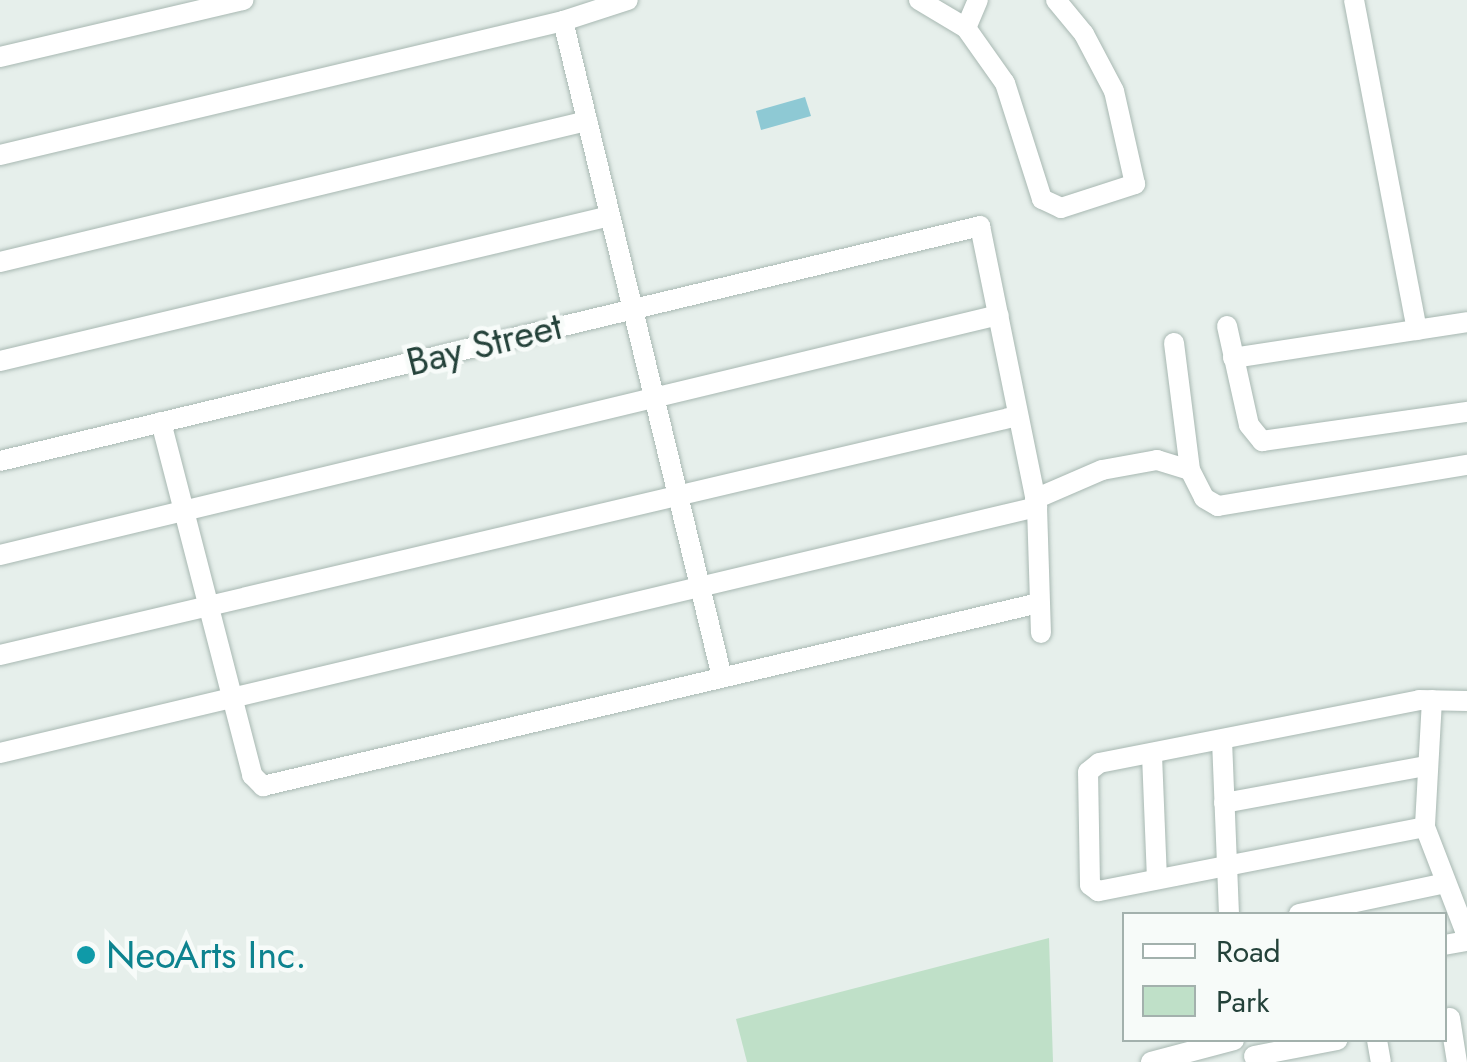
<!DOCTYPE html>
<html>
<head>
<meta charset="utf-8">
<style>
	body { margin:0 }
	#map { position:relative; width:1467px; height:1062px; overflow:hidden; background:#e6efeb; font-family:Jost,sans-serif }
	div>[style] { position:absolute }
	.green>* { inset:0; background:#bfe0c8 }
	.water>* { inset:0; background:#8ec9d4 }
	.roads { filter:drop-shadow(0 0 2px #a8b8b2) drop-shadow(0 0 2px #a8b8b2) }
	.minor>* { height:20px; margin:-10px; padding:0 10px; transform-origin:10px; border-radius:10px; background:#fff }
	.dots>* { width:28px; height:28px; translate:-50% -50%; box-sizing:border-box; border:5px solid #f7fbf9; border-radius:50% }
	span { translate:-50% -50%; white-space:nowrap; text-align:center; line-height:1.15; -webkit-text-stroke:9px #f7fbf9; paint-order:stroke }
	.street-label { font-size:38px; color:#24423a }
	.culture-label { font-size:38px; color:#0d838f }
	.left { translate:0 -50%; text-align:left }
	.legend { position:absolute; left:1122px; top:912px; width:325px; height:130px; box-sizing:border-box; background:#f7fbf9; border:2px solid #a3b1ad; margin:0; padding:12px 18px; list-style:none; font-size:30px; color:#24423a }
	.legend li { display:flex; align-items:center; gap:20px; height:50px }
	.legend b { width:50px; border:2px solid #a3b1ad }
</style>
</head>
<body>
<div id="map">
	<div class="green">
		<i style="clip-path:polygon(1049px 938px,1053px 1062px,747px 1062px,736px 1019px)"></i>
	</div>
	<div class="water">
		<i style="clip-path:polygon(805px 97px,811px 116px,761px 130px,756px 111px)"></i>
	</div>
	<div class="roads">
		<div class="minor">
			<i style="left:919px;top:0;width:55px;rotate:30.8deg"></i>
			<i style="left:966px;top:28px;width:67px;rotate:54.7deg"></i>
			<i style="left:1005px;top:83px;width:122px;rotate:72.3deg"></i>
			<i style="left:1042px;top:199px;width:21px;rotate:25deg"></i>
			<i style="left:1061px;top:208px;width:78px;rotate:-18deg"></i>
			<i style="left:1135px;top:184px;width:95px;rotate:-102.7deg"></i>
			<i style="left:1114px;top:91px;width:64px;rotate:-117.8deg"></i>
			<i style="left:1084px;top:34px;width:44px;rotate:-129.5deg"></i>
			<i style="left:1354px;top:0;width:336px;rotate:79.2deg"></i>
			<i style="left:563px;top:21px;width:675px;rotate:76.38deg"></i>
			<i style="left:966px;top:28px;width:30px;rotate:-67deg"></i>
			<i style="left:0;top:57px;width:250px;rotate:-13.2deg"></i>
			<i style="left:0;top:155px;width:579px;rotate:-13.39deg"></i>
			<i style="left:563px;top:21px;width:68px;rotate:-17.9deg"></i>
			<i style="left:0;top:262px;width:604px;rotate:-13.51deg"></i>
			<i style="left:1227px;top:326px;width:101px;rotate:77.5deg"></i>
			<i style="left:1249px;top:425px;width:21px;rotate:51deg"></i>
			<i style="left:1262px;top:441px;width:207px;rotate:-8.1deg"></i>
			<i style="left:1174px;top:343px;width:128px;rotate:82.8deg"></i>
			<i style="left:1233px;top:358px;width:237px;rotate:-8.7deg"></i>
			<i style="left:0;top:361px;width:627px;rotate:-13.37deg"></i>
			<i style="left:161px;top:422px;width:365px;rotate:75.5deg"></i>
			<i style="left:252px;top:775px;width:16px;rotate:45deg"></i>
			<i style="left:263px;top:786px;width:797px;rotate:-13.27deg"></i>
			<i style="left:0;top:461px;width:1008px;rotate:-13.48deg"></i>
			<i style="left:980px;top:226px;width:287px;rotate:78.5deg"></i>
			<i style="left:1037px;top:507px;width:126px;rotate:88.2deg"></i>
			<i style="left:1035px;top:499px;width:73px;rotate:-23.4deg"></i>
			<i style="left:1102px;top:470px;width:56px;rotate:-10.3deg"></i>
			<i style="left:1157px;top:460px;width:34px;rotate:17deg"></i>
			<i style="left:1190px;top:470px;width:31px;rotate:63deg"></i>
			<i style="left:1204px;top:498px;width:16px;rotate:30deg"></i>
			<i style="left:1218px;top:506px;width:252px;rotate:-9.4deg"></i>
			<i style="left:0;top:555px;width:1027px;rotate:-13.51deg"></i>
			<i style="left:0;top:655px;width:1045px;rotate:-13.22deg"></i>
			<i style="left:1432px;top:700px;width:127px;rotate:93.2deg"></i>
			<i style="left:1425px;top:827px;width:117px;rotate:68.9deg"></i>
			<i style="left:1222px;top:740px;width:174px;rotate:87.7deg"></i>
			<i style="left:0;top:753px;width:1066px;rotate:-13.35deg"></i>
			<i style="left:1152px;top:755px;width:124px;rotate:87.7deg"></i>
			<i style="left:1224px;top:803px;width:205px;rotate:-10.4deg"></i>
			<i style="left:1425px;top:827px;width:333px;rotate:168.9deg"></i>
			<i style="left:1098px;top:891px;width:10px;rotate:-143deg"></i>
			<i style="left:1090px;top:885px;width:113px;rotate:-91deg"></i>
			<i style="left:1088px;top:772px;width:14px;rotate:-39deg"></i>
			<i style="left:1099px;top:763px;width:326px;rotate:-11.1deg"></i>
			<i style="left:1419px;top:700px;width:48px;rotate:1.2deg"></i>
			<i style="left:1299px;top:914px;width:150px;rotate:-11.9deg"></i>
			<i style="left:1444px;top:945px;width:23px;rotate:-10deg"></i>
			<i style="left:1450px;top:1018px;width:45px;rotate:81deg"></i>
			<i style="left:1377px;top:1040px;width:22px;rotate:80deg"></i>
			<i style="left:1254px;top:1056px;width:85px;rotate:-10.9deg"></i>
			<i style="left:1151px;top:1062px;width:86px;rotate:-14.8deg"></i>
		</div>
	</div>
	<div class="dots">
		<i style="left:86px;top:955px;background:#0f9aa8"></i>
	</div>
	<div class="street-label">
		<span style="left:484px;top:344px;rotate:-14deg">Bay Street</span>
	</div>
	<div class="culture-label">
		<span class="left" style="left:106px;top:955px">NeoArts Inc.</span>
	</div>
	<ul class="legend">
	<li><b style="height:12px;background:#fff"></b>Road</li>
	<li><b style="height:28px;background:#bfe0c8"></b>Park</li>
	</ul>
</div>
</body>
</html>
